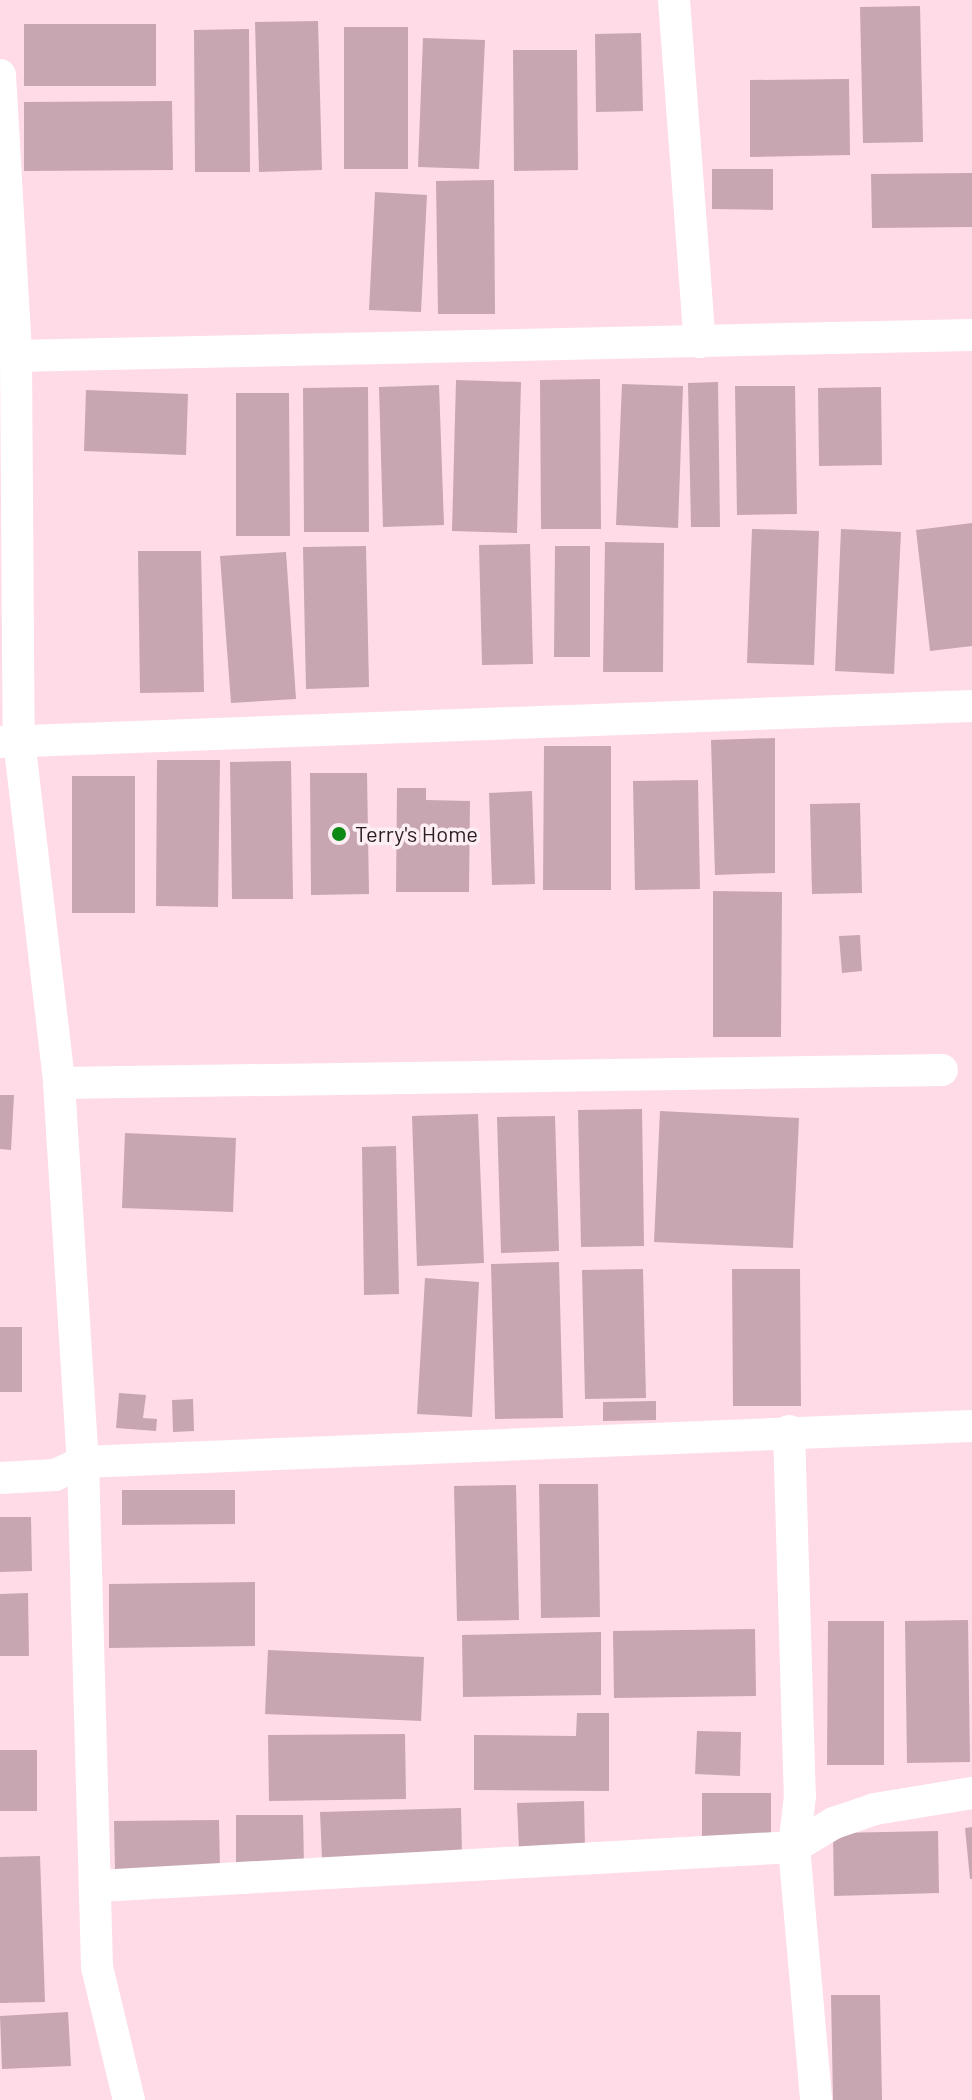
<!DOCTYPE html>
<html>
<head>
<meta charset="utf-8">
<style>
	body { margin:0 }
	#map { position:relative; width:972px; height:2100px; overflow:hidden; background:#fedbe7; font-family:Barlow,sans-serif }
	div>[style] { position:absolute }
	.building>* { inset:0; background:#c7a6b1 }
	.street>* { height:32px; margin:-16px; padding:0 16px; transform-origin:16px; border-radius:16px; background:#fff }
	.dots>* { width:22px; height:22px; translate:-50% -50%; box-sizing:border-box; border:4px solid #fdeef3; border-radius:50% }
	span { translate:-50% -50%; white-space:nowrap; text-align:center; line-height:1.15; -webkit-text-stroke:7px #fdeef3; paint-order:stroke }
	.poi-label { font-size:22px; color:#2b1e23 }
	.left { translate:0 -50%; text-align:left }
</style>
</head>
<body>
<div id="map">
	<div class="building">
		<i style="clip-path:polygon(920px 6px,923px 142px,863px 143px,860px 7px)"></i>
		<i style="clip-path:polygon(318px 21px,322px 170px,259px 172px,255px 22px)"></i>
		<i style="clip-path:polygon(24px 24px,156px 24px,156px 86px,24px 86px)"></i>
		<i style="clip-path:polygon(344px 27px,408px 27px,408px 169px,344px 169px)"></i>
		<i style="clip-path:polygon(249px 29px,250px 172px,195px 172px,194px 30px)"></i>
		<i style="clip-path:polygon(641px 33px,643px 111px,596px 112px,595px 34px)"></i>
		<i style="clip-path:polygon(423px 38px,485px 40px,479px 169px,418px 167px)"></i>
		<i style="clip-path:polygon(513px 50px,577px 50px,578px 170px,514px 171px)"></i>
		<i style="clip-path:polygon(849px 79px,850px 155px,750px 157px,750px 80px)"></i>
		<i style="clip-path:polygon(172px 101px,173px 170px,24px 171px,24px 102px)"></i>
		<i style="clip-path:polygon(712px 169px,773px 169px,773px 210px,712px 209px)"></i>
		<i style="clip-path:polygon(972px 173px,972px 227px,872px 228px,871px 174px)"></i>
		<i style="clip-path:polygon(494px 180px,495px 314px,438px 314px,436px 181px)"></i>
		<i style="clip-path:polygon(375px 192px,427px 195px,421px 312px,369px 310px)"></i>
		<i style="clip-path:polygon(600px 379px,601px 529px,541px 529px,540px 380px)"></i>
		<i style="clip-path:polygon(456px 380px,521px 382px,517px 533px,452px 531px)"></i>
		<i style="clip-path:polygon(718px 382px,720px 527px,691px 527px,688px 383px)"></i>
		<i style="clip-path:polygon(622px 384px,683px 386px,678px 528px,616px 525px)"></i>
		<i style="clip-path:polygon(439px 385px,444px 525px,383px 527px,379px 387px)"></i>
		<i style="clip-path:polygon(735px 386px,795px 386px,797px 514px,737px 515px)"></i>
		<i style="clip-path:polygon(368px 387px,369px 532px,304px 532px,303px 388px)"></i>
		<i style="clip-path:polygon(881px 387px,882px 465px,819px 466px,818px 388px)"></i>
		<i style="clip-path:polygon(86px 390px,188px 394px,186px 455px,84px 451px)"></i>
		<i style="clip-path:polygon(236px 393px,289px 393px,290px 536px,236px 536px)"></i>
		<i style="clip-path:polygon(972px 523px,972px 646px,930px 651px,916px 530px)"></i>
		<i style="clip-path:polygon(752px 529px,819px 531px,814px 665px,747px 663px)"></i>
		<i style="clip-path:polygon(841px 529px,901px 532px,894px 674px,835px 671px)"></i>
		<i style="clip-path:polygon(605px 542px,664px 543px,663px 672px,603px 672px)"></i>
		<i style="clip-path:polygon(530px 544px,533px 664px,482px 665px,479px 545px)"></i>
		<i style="clip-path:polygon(366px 546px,369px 687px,306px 689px,303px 547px)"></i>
		<i style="clip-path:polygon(555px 546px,590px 546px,590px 657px,554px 657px)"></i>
		<i style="clip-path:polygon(138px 551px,201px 551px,204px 692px,140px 693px)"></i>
		<i style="clip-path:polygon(286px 552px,296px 699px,231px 703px,220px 556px)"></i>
		<i style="clip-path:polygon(775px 738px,775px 873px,715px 875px,711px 740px)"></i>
		<i style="clip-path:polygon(544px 746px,611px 746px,611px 890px,543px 890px)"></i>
		<i style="clip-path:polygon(157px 760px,220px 760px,218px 907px,156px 906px)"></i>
		<i style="clip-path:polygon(291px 761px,293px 899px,232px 899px,230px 762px)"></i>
		<i style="clip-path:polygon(310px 773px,367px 773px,369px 894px,311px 895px)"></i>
		<i style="clip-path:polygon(72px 776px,135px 776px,135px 913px,72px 913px)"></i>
		<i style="clip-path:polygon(698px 780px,700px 889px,635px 890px,633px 781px)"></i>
		<i style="clip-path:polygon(397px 788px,426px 788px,426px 800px,470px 801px,469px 892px,396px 892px)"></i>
		<i style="clip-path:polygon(532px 791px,535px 884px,492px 885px,489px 793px)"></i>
		<i style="clip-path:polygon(860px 803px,862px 893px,812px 894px,810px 804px)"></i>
		<i style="clip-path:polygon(713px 891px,782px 892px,781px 1037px,713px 1037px)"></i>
		<i style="clip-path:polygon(860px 935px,862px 971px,842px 973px,839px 936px)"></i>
		<i style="clip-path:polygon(0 1095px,14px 1095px,11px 1150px,0 1149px)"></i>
		<i style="clip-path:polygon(642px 1109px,644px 1246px,581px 1247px,578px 1110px)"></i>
		<i style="clip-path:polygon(660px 1111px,799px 1118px,793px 1248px,654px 1242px)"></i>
		<i style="clip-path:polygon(478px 1114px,484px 1263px,417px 1266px,412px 1116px)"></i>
		<i style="clip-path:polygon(555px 1116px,559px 1251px,501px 1253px,497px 1117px)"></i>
		<i style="clip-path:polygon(125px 1133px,236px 1138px,233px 1212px,122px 1208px)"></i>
		<i style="clip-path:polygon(396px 1146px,399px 1294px,364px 1295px,362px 1147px)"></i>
		<i style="clip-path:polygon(559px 1262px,563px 1418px,495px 1419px,491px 1264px)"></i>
		<i style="clip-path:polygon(643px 1269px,646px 1398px,585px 1399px,582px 1270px)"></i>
		<i style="clip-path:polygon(732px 1269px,800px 1269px,801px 1406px,733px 1406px)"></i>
		<i style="clip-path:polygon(425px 1278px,479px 1282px,472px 1417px,417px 1414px)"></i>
		<i style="clip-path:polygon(0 1327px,22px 1327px,22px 1392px,0 1392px)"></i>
		<i style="clip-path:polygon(119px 1393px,146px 1395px,143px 1418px,157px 1419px,156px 1431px,116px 1428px)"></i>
		<i style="clip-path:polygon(193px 1399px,194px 1431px,173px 1432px,172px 1400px)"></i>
		<i style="clip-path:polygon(656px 1401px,656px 1420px,603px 1421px,603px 1402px)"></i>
		<i style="clip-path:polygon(539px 1484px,598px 1484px,600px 1617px,541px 1618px)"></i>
		<i style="clip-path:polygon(516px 1485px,519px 1620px,457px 1621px,454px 1486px)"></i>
		<i style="clip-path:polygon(122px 1490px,235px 1490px,235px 1524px,122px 1525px)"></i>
		<i style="clip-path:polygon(0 1517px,31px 1517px,32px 1571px,0 1572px)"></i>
		<i style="clip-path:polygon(255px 1582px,255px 1646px,109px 1648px,109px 1584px)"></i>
		<i style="clip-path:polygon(28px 1593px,29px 1656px,0 1656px,0 1594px)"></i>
		<i style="clip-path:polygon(968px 1620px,970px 1762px,907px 1763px,905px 1621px)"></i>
		<i style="clip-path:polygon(828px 1621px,884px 1621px,884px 1765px,827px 1765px)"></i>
		<i style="clip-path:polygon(755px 1629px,756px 1696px,614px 1698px,613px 1631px)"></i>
		<i style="clip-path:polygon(601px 1632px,601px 1695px,463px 1697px,462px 1635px)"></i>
		<i style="clip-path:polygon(268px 1650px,424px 1657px,421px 1721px,265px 1714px)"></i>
		<i style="clip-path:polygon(577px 1713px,609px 1713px,609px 1791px,474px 1790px,474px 1735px,576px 1736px)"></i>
		<i style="clip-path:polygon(697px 1731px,741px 1732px,740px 1776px,695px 1774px)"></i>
		<i style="clip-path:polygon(405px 1734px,406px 1799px,269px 1801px,268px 1735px)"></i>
		<i style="clip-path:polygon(0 1750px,37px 1750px,37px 1811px,0 1811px)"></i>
		<i style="clip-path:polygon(702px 1793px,771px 1793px,771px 1845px,702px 1845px)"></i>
		<i style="clip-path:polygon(584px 1801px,585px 1847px,519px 1850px,517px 1803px)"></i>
		<i style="clip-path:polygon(461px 1808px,462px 1855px,322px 1859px,320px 1812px)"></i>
		<i style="clip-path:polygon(236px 1815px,303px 1815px,304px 1867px,236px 1867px)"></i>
		<i style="clip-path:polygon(219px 1820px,220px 1870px,115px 1871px,114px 1821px)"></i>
		<i style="clip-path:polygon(972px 1827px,972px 1879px,970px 1879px,965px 1828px)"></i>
		<i style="clip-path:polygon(938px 1831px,939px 1893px,834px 1896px,833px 1833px)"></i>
		<i style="clip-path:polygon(40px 1856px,45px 2002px,0 2003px,0 1857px)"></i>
		<i style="clip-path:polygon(831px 1995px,880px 1995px,882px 2100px,833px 2100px)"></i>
		<i style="clip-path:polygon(68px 2012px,71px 2066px,2px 2069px,0 2016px)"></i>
	</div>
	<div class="street">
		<i style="left:674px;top:0;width:343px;rotate:85.7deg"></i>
		<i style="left:0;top:75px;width:281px;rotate:86.7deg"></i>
		<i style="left:16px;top:356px;width:384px;rotate:89.6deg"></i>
		<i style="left:19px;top:740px;width:345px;rotate:83.3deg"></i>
		<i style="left:59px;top:1083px;width:380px;rotate:86.4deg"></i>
		<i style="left:83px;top:1462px;width:505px;rotate:88.41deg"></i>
		<i style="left:97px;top:1967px;width:137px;rotate:76.5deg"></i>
		<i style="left:16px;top:356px;width:956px;rotate:-1.26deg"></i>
		<i style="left:0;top:742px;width:973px;rotate:-2.12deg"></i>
		<i style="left:59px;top:1083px;width:883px;rotate:-0.84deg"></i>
		<i style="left:789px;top:1431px;width:365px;rotate:88.3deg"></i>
		<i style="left:800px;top:1796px;width:51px;rotate:96.7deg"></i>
		<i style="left:0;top:1478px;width:55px;rotate:-3.1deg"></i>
		<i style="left:55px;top:1475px;width:31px;rotate:-25deg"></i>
		<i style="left:83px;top:1462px;width:890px;rotate:-2.32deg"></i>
		<i style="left:794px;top:1847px;width:47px;rotate:-31deg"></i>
		<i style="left:834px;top:1823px;width:43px;rotate:-18.9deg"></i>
		<i style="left:875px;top:1809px;width:98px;rotate:-9.4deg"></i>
		<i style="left:98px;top:1886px;width:697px;rotate:-3.21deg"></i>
		<i style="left:794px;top:1847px;width:254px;rotate:85deg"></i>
	</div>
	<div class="dots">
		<i style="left:339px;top:834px;background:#0c8a13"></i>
	</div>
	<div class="poi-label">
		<span class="left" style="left:355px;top:834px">Terry's Home</span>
	</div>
</div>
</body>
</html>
